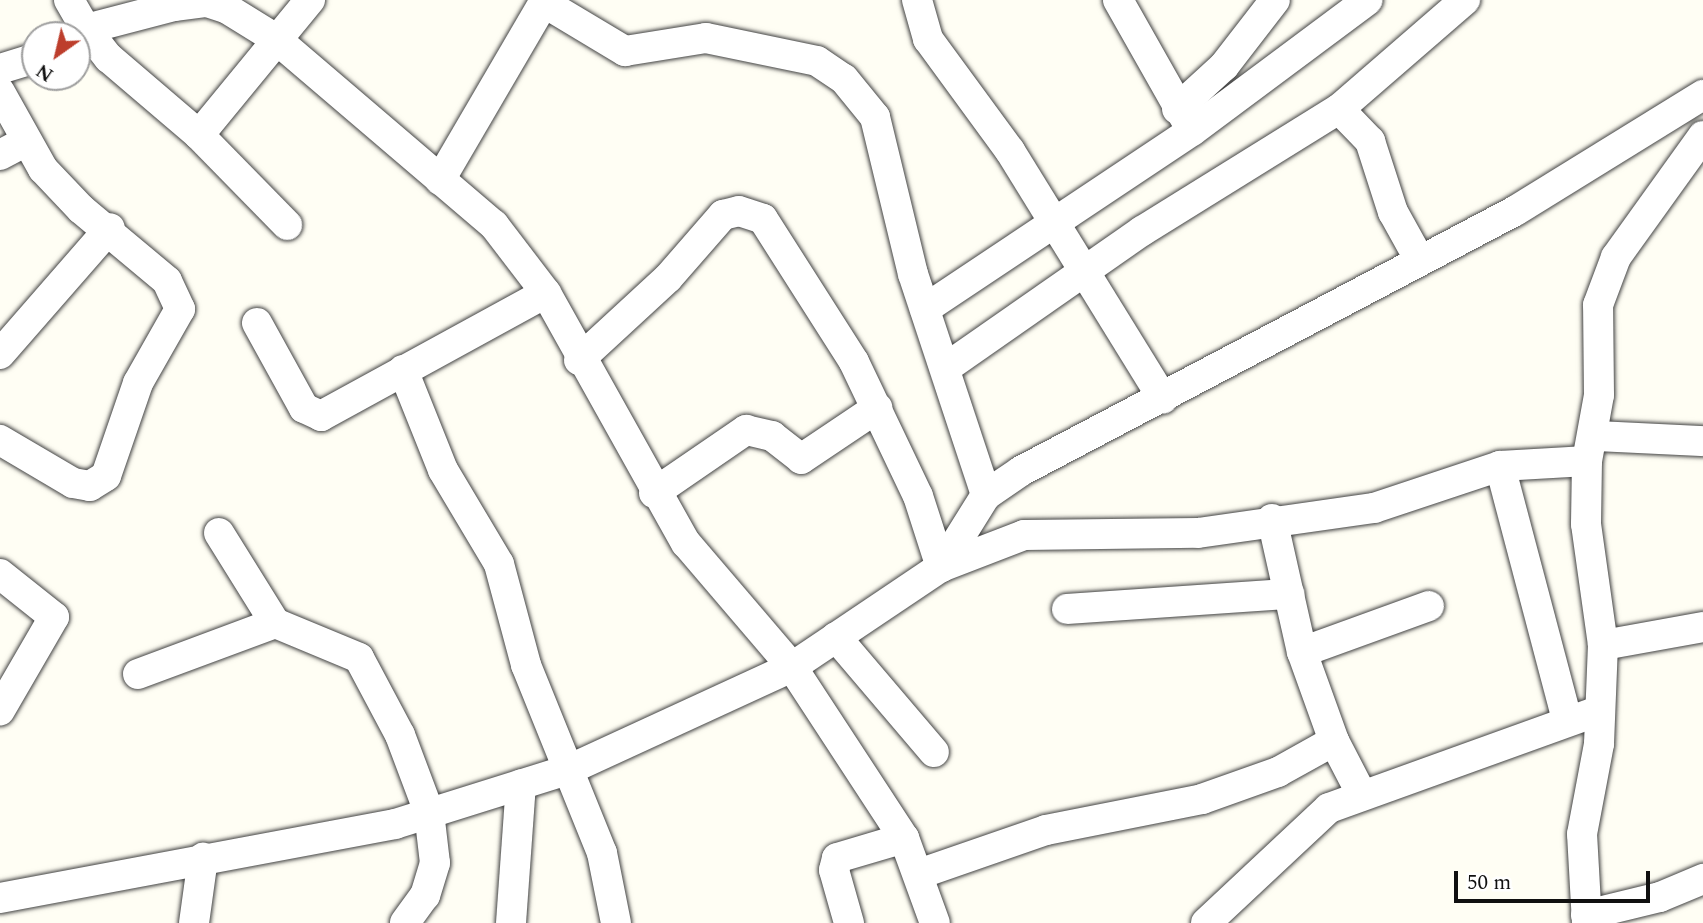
<!DOCTYPE html>
<html>
<head>
<meta charset="utf-8">
<style>
	body { margin:0 }
	#map { position:relative; width:1703px; height:923px; overflow:hidden; background:#fffef4; font-family:Spectral,serif }
	div>[style] { position:absolute }
	.roads { filter:drop-shadow(0 0 2px #434343) drop-shadow(0 0 2px #434343) }
	.minor>* { height:30px; margin:-15px; padding:0 15px; transform-origin:15px; border-radius:15px; background:#fff }
	span { translate:-50% -50%; white-space:nowrap; text-align:center; line-height:1.15; -webkit-text-stroke:7px #fff; paint-order:stroke }
	.north { position:absolute; left:21px; top:21px; width:70px; height:70px; box-sizing:border-box; background:#fff; border:2px solid #9f9f9f; border-radius:50%; rotate:214deg; font-size:19px; font-weight:700; line-height:28px; text-align:center; color:#101010 }
	.north::after { content:''; display:block; margin:auto; width:24px; height:32px; background:#bd3e2c; clip-path:polygon(50% 0,100% 100%,50% 72%,0 100%) }
	.scale { position:absolute; left:1454px; top:871px; width:196px; height:32px; box-sizing:border-box; border:4px solid #101010; border-top:0; padding-left:9px; font-size:21px; line-height:24px; white-space:nowrap; color:#101010; -webkit-text-stroke:5px #fff; paint-order:stroke }
</style>
</head>
<body>
<div id="map">
	<div class="roads">
		<div class="minor">
			<i style="left:69px;top:0;width:34px;rotate:60deg"></i>
			<i style="left:86px;top:29px;width:91px;rotate:-14.6deg"></i>
			<i style="left:174px;top:6px;width:33px;rotate:-7deg"></i>
			<i style="left:207px;top:2px;width:20px;rotate:18deg"></i>
			<i style="left:226px;top:8px;width:59px;rotate:31.8deg"></i>
			<i style="left:276px;top:39px;width:287px;rotate:40.5deg"></i>
			<i style="left:494px;top:225px;width:86px;rotate:52.6deg"></i>
			<i style="left:546px;top:293px;width:287px;rotate:60.8deg"></i>
			<i style="left:686px;top:543px;width:163px;rotate:49.5deg"></i>
			<i style="left:792px;top:667px;width:204px;rotate:56.8deg"></i>
			<i style="left:904px;top:838px;width:90px;rotate:70deg"></i>
			<i style="left:917px;top:0;width:41px;rotate:74.2deg"></i>
			<i style="left:928px;top:39px;width:139px;rotate:53.8deg"></i>
			<i style="left:1010px;top:151px;width:291px;rotate:58.3deg"></i>
			<i style="left:1118px;top:0;width:150px;rotate:60.5deg"></i>
			<i style="left:543px;top:2px;width:96px;rotate:30.9deg"></i>
			<i style="left:625px;top:51px;width:82px;rotate:-9.1deg"></i>
			<i style="left:706px;top:38px;width:113px;rotate:11.7deg"></i>
			<i style="left:817px;top:61px;width:32px;rotate:34deg"></i>
			<i style="left:844px;top:79px;width:49px;rotate:50.8deg"></i>
			<i style="left:875px;top:117px;width:162px;rotate:76.4deg"></i>
			<i style="left:913px;top:274px;width:233px;rotate:71.7deg"></i>
			<i style="left:77px;top:35px;width:11px;rotate:-34deg"></i>
			<i style="left:86px;top:29px;width:37px;rotate:52deg"></i>
			<i style="left:109px;top:58px;width:118px;rotate:40.5deg"></i>
			<i style="left:199px;top:135px;width:175px;rotate:-50.6deg"></i>
			<i style="left:0;top:69px;width:37px;rotate:-17deg"></i>
			<i style="left:0;top:92px;width:88px;rotate:60.8deg"></i>
			<i style="left:43px;top:169px;width:55px;rotate:46.5deg"></i>
			<i style="left:81px;top:209px;width:112px;rotate:39.9deg"></i>
			<i style="left:167px;top:281px;width:31px;rotate:65deg"></i>
			<i style="left:180px;top:309px;width:85px;rotate:119.6deg"></i>
			<i style="left:138px;top:383px;width:98px;rotate:109deg"></i>
			<i style="left:106px;top:476px;width:19px;rotate:148deg"></i>
			<i style="left:90px;top:486px;width:17px;rotate:-170deg"></i>
			<i style="left:73px;top:483px;width:85px;rotate:-149.5deg"></i>
			<i style="left:1177px;top:109px;width:64px;rotate:-42.5deg"></i>
			<i style="left:1224px;top:66px;width:83px;rotate:-52.3deg"></i>
			<i style="left:1339px;top:109px;width:45px;rotate:45.9deg"></i>
			<i style="left:1370px;top:141px;width:75px;rotate:72.1deg"></i>
			<i style="left:1393px;top:212px;width:54px;rotate:61deg"></i>
			<i style="left:199px;top:135px;width:126px;rotate:45.6deg"></i>
			<i style="left:0;top:155px;width:30px;rotate:-28deg"></i>
			<i style="left:440px;top:180px;width:208px;rotate:-59.7deg"></i>
			<i style="left:925px;top:309px;width:321px;rotate:-33.7deg"></i>
			<i style="left:1192px;top:131px;width:219px;rotate:-36.7deg"></i>
			<i style="left:257px;top:323px;width:97px;rotate:61.1deg"></i>
			<i style="left:304px;top:408px;width:19px;rotate:25deg"></i>
			<i style="left:321px;top:416px;width:256px;rotate:-28.7deg"></i>
			<i style="left:0;top:354px;width:167px;rotate:-48.9deg"></i>
			<i style="left:579px;top:360px;width:121px;rotate:-42.7deg"></i>
			<i style="left:668px;top:278px;width:84px;rotate:-48.9deg"></i>
			<i style="left:723px;top:215px;width:16px;rotate:-14deg"></i>
			<i style="left:739px;top:211px;width:25px;rotate:18deg"></i>
			<i style="left:763px;top:219px;width:169px;rotate:57.5deg"></i>
			<i style="left:854px;top:362px;width:148px;rotate:64.5deg"></i>
			<i style="left:918px;top:496px;width:75px;rotate:72.1deg"></i>
			<i style="left:941px;top:567px;width:89px;rotate:-21.1deg"></i>
			<i style="left:1024px;top:535px;width:174px;rotate:-0.7deg"></i>
			<i style="left:1198px;top:533px;width:178px;rotate:-8.1deg"></i>
			<i style="left:1374px;top:508px;width:133px;rotate:-18.4deg"></i>
			<i style="left:1500px;top:466px;width:87px;rotate:-3.3deg"></i>
			<i style="left:947px;top:367px;width:238px;rotate:-34.9deg"></i>
			<i style="left:1142px;top:231px;width:232px;rotate:-31.8deg"></i>
			<i style="left:1339px;top:109px;width:167px;rotate:-40.9deg"></i>
			<i style="left:403px;top:370px;width:108px;rotate:68.2deg"></i>
			<i style="left:443px;top:470px;width:109px;rotate:59.2deg"></i>
			<i style="left:499px;top:564px;width:105px;rotate:75deg"></i>
			<i style="left:526px;top:665px;width:203px;rotate:68deg"></i>
			<i style="left:602px;top:853px;width:71px;rotate:78.7deg"></i>
			<i style="left:1596px;top:436px;width:107px;rotate:2.7deg"></i>
			<i style="left:1500px;top:466px;width:262px;rotate:75.2deg"></i>
			<i style="left:654px;top:493px;width:112px;rotate:-34.4deg"></i>
			<i style="left:746px;top:430px;width:27px;rotate:13deg"></i>
			<i style="left:772px;top:436px;width:37px;rotate:38deg"></i>
			<i style="left:801px;top:459px;width:92px;rotate:-33.9deg"></i>
			<i style="left:1272px;top:519px;width:136px;rotate:77.3deg"></i>
			<i style="left:1302px;top:652px;width:95px;rotate:70.2deg"></i>
			<i style="left:1334px;top:741px;width:59px;rotate:62.6deg"></i>
			<i style="left:219px;top:533px;width:106px;rotate:58.1deg"></i>
			<i style="left:275px;top:623px;width:91px;rotate:22.6deg"></i>
			<i style="left:359px;top:658px;width:87px;rotate:62deg"></i>
			<i style="left:400px;top:735px;width:82px;rotate:69.4deg"></i>
			<i style="left:429px;top:812px;width:51px;rotate:83.3deg"></i>
			<i style="left:435px;top:863px;width:34px;rotate:107deg"></i>
			<i style="left:425px;top:895px;width:34px;rotate:126deg"></i>
			<i style="left:0;top:574px;width:69px;rotate:38.5deg"></i>
			<i style="left:54px;top:617px;width:108px;rotate:120.1deg"></i>
			<i style="left:1067px;top:609px;width:223px;rotate:-3.9deg"></i>
			<i style="left:836px;top:637px;width:151px;rotate:49.6deg"></i>
			<i style="left:1603px;top:645px;width:102px;rotate:-10.2deg"></i>
			<i style="left:1302px;top:652px;width:135px;rotate:-19.9deg"></i>
			<i style="left:138px;top:674px;width:146px;rotate:-20.4deg"></i>
			<i style="left:919px;top:874px;width:134px;rotate:-19.1deg"></i>
			<i style="left:1046px;top:830px;width:159px;rotate:-11.2deg"></i>
			<i style="left:1202px;top:799px;width:81px;rotate:-19.6deg"></i>
			<i style="left:1278px;top:772px;width:64px;rotate:-29deg"></i>
			<i style="left:0;top:898px;width:402px;rotate:-10.6deg"></i>
			<i style="left:395px;top:824px;width:183px;rotate:-17.4deg"></i>
			<i style="left:570px;top:769px;width:244px;rotate:-24.7deg"></i>
			<i style="left:792px;top:667px;width:179px;rotate:-33.9deg"></i>
			<i style="left:941px;top:567px;width:85px;rotate:-58deg"></i>
			<i style="left:986px;top:495px;width:42px;rotate:-34.4deg"></i>
			<i style="left:1021px;top:471px;width:558px;rotate:-27.76deg"></i>
			<i style="left:1515px;top:211px;width:221px;rotate:-31.7deg"></i>
			<i style="left:1586px;top:915px;width:76px;rotate:-13.7deg"></i>
			<i style="left:1660px;top:897px;width:47px;rotate:-22.7deg"></i>
			<i style="left:194px;top:923px;width:66px;rotate:-82.1deg"></i>
			<i style="left:511px;top:923px;width:139px;rotate:-85.9deg"></i>
			<i style="left:849px;top:923px;width:55px;rotate:-105.8deg"></i>
			<i style="left:834px;top:870px;width:12px;rotate:-76deg"></i>
			<i style="left:837px;top:858px;width:70px;rotate:-16.6deg"></i>
			<i style="left:1206px;top:923px;width:168px;rotate:-43.1deg"></i>
			<i style="left:1329px;top:808px;width:287px;rotate:-19.8deg"></i>
			<i style="left:1587px;top:923px;width:89px;rotate:-93.2deg"></i>
			<i style="left:1582px;top:834px;width:92px;rotate:-79.3deg"></i>
			<i style="left:1599px;top:744px;width:99px;rotate:-87.7deg"></i>
			<i style="left:1603px;top:645px;width:122px;rotate:-98deg"></i>
			<i style="left:1586px;top:524px;width:63px;rotate:-89.1deg"></i>
			<i style="left:1587px;top:461px;width:67px;rotate:-79.7deg"></i>
			<i style="left:1599px;top:395px;width:90px;rotate:-90.6deg"></i>
			<i style="left:1598px;top:305px;width:51px;rotate:-69.4deg"></i>
			<i style="left:1616px;top:257px;width:149px;rotate:-54.3deg"></i>
		</div>
	</div>
	<div class="north">N</div>
	<div class="scale">50 m</div>
</div>
</body>
</html>
